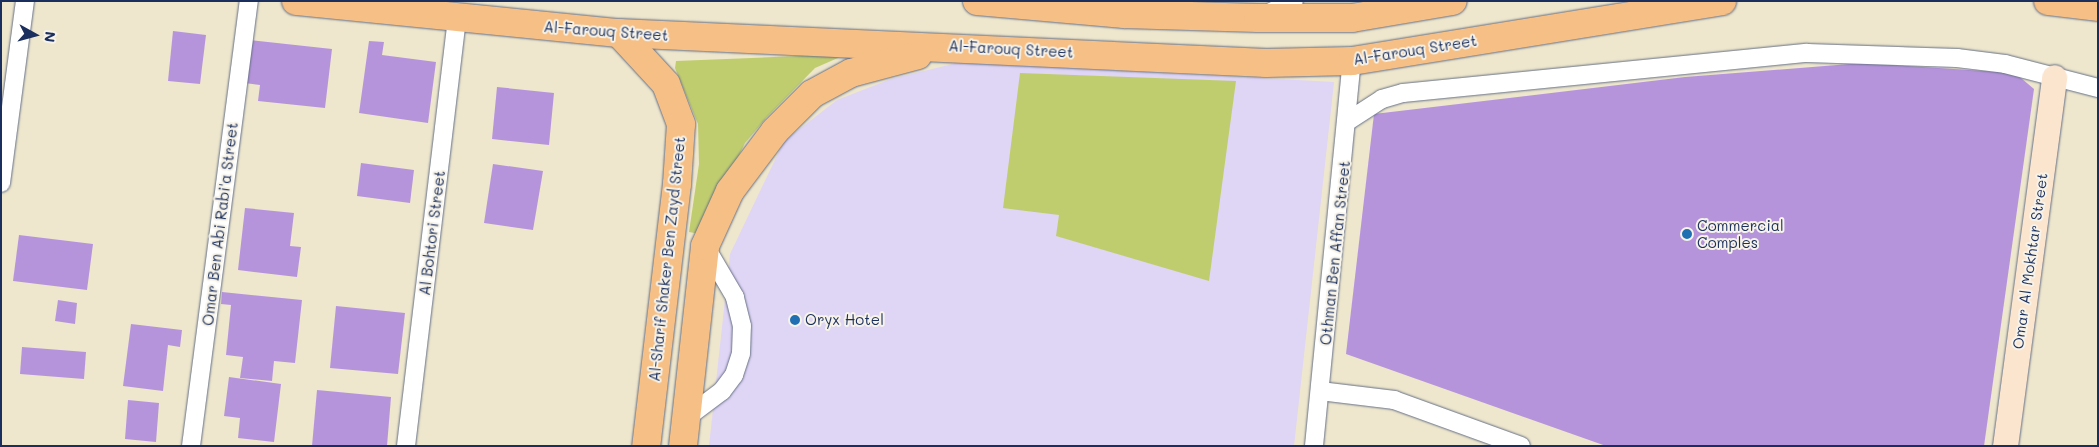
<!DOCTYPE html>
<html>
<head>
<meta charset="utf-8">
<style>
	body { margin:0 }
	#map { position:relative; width:2099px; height:447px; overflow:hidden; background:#eee7cd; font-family:Mali,sans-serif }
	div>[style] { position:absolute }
	.built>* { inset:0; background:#dfd5f5 }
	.green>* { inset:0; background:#c0cd6f }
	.building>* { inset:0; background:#b694dc }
	.roads { filter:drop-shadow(0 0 1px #656f85) drop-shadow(0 0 1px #656f85) }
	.street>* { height:18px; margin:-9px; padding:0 9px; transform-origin:9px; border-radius:9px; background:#fff }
	.secondary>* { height:25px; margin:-12.5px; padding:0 12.5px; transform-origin:12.5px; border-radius:12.5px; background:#fbe5cf }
	.primary>* { height:28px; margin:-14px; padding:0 14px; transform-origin:14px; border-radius:14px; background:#f5bf86 }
	.dots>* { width:14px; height:14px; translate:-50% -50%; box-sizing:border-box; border:2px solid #f7f3e8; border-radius:50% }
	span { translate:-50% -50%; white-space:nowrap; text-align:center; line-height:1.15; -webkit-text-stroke:4px #f7f3e8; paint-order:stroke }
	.street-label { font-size:15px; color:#1b2f5e }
	.poi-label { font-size:15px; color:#1b2f5e }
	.left { translate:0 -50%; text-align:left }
	.frame { position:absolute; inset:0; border:2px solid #1b2f5e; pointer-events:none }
	.north { position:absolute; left:10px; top:10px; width:50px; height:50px; -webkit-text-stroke:4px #f7f3e8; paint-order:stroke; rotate:97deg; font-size:14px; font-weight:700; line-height:20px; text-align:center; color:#1b2f5e }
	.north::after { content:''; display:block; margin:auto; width:18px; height:22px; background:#1b2f5e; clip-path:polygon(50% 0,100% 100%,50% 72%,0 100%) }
</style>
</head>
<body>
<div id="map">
	<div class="built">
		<i style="clip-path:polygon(961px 62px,1334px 82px,1294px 446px,709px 446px,730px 254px,784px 141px,837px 100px,891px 79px)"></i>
	</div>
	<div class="green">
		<i style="clip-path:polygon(847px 54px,815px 68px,766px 118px,745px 143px,700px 234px,689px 232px,699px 164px,698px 124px,675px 68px,676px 61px)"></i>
		<i style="clip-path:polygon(1020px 73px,1236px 81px,1209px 281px,1056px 236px,1059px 215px,1003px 208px)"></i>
	</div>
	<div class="building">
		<i style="clip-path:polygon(173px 31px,206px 35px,200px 84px,168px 81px)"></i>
		<i style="clip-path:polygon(250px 40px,332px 49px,325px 108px,258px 101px,260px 85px,245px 83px)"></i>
		<i style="clip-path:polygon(369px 41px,384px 42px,382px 55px,436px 62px,428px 123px,359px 113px)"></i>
		<i style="clip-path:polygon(1862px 63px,2015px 73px,2034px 89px,1984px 446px,1606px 446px,1346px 354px,1374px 114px,1685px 77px)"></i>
		<i style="clip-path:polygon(497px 87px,554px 93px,549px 145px,492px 139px)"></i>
		<i style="clip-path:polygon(361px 163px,414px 170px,410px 203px,357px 196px)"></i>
		<i style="clip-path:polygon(493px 164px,543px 171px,533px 230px,484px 223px)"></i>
		<i style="clip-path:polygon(245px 208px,294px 213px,290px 246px,301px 247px,297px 277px,238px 270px)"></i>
		<i style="clip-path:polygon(19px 235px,93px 244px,87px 290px,13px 281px)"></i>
		<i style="clip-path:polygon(222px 292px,302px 300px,295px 363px,274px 361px,272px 381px,240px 378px,243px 357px,226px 355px,231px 305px,221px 304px)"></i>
		<i style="clip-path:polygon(58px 300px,77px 303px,75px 324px,55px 321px)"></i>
		<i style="clip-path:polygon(336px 306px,405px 313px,398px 374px,330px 368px)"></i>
		<i style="clip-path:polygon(131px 324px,182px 330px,180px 347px,168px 345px,163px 391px,123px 386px)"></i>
		<i style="clip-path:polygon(22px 347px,86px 352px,84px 379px,20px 374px)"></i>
		<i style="clip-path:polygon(229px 377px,281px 384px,274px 442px,238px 438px,240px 418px,224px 416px)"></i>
		<i style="clip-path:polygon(317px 390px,391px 397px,387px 446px,312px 446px)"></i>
		<i style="clip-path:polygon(128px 400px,159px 403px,156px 442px,125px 439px)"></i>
	</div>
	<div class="roads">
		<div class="street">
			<i style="left:1267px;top:14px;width:30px;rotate:-26deg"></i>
			<i style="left:1348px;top:121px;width:40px;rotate:-32.9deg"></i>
			<i style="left:1382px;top:99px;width:22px;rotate:-16deg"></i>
			<i style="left:1403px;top:93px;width:406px;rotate:-5.7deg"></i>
			<i style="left:1807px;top:53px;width:150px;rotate:1.9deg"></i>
			<i style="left:1957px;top:58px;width:48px;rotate:7.1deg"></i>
			<i style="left:2005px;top:64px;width:96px;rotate:14.5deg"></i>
			<i style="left:1px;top:183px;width:184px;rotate:-82.5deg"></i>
			<i style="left:1320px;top:391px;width:75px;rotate:6.9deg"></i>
			<i style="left:1394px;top:400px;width:135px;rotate:19.9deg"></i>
			<i style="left:686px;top:418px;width:45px;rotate:-36.9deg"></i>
			<i style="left:722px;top:391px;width:20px;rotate:-53deg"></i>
			<i style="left:734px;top:375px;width:23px;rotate:-72deg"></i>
			<i style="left:741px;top:353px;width:27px;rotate:-88deg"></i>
			<i style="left:742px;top:326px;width:30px;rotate:-104deg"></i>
			<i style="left:735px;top:297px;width:59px;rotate:-120.5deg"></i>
			<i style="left:191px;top:446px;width:449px;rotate:-82.6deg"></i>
			<i style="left:406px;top:446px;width:430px;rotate:-83.2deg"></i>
			<i style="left:1314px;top:446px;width:387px;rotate:-84.4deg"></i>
		</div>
		<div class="secondary">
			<i style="left:2005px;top:446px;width:372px;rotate:-82.4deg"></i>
		</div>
		<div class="primary">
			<i style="left:296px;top:1px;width:325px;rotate:5.7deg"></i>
			<i style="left:619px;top:33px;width:648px;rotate:2.65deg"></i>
			<i style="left:1266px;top:63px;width:86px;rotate:-1.3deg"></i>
			<i style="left:1352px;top:61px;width:375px;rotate:-9.2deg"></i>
			<i style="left:977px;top:1px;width:148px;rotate:5.1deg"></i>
			<i style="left:1124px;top:14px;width:134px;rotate:1.7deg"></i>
			<i style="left:1258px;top:18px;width:94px"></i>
			<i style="left:1352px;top:18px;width:102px;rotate:-9.6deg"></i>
			<i style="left:2048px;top:1px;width:50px;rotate:6.8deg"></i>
			<i style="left:619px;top:33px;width:69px;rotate:47.3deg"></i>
			<i style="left:666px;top:84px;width:43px;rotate:69.4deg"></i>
			<i style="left:681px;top:124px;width:60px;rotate:93.8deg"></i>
			<i style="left:677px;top:184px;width:264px;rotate:96.7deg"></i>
			<i style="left:683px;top:446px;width:201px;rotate:-83.7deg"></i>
			<i style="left:705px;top:246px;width:60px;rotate:-65.6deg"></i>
			<i style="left:730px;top:191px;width:75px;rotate:-53.1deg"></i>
			<i style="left:775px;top:131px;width:52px;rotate:-45deg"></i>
			<i style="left:812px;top:94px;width:44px;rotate:-28.3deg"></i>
			<i style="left:851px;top:73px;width:69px;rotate:-15deg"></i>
		</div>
	</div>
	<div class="dots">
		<i style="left:1687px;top:234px;background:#1f6fb2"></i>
		<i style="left:795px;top:320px;background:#1f6fb2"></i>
	</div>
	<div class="street-label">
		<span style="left:606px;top:31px;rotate:4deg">Al-Farouq Street</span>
		<span style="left:1011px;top:49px;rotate:3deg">Al-Farouq Street</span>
		<span style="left:1415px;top:50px;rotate:-9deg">Al-Farouq Street</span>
		<span style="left:220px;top:224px;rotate:-83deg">Omar Ben Abi Rabi'a Street</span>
		<span style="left:432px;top:233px;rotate:-83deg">Al Bohtori Street</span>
		<span style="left:1335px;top:253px;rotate:-84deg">Othman Ben Affan Street</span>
		<span style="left:667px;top:259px;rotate:-84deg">Al-Sharif Shaker Ben Zayd Street</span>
		<span style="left:2030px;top:261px;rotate:-82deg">Omar Al Mokhtar Street</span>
	</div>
	<div class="poi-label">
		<span class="left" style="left:1697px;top:234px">Commercial<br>Comples</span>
		<span class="left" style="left:805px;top:320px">Oryx Hotel</span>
	</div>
	<div class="frame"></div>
	<div class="north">N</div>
</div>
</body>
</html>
